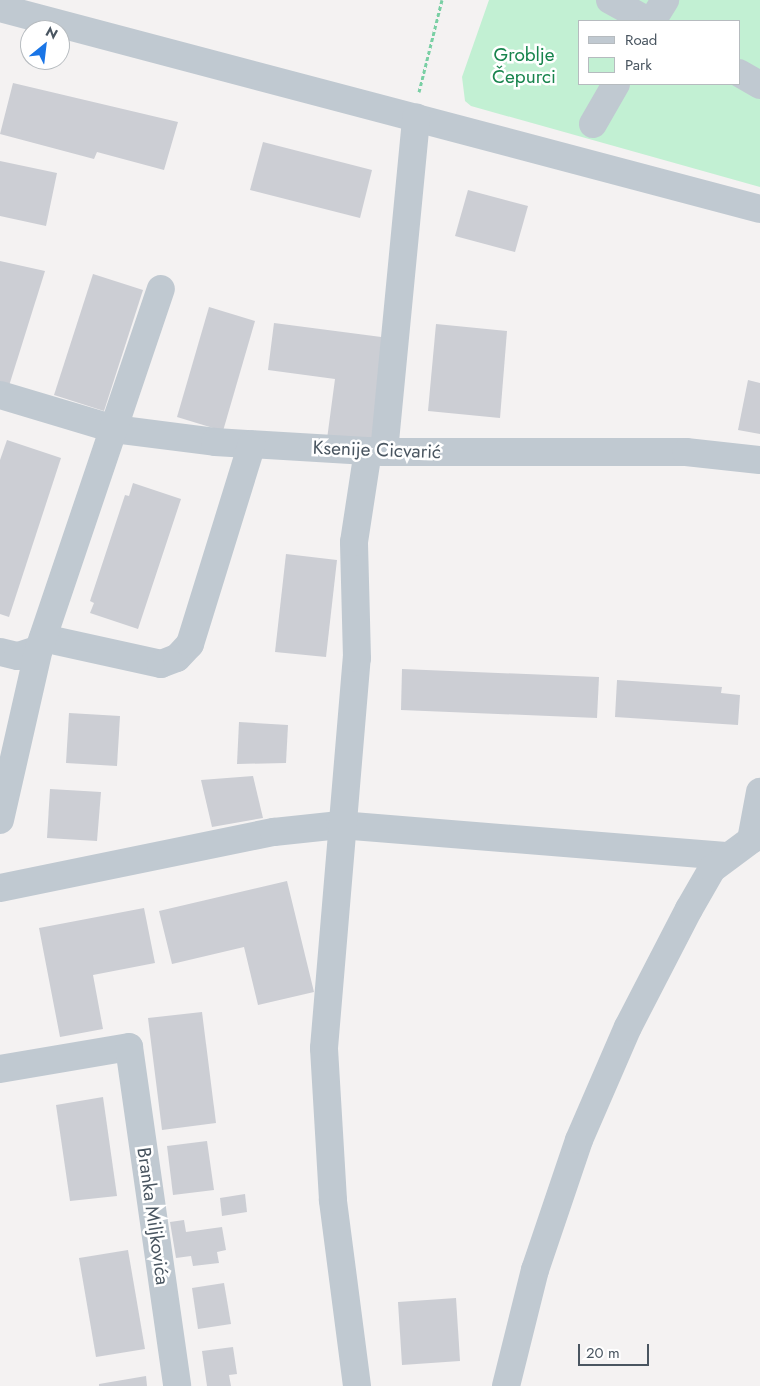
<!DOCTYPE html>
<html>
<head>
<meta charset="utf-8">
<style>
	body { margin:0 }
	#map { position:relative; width:760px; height:1386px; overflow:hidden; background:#f4f2f2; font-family:Jost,sans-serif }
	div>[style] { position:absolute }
	.green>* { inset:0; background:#c2f0d3 }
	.building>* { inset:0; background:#ccced4 }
	.path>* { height:3px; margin-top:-1.5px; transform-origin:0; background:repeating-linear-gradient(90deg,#79cfa4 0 4px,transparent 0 6.5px) }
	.minor>* { height:28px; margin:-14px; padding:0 14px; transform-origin:14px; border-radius:14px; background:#c0c9d1 }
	span { translate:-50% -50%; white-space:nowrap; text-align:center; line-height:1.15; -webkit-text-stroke:5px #fff; paint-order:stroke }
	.park-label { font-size:19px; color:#18844d }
	.street-label { font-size:19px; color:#495560 }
	.legend { position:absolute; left:578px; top:20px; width:162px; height:65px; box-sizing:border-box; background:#fff; border:1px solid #b6bbbf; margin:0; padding:6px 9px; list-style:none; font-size:15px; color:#495560 }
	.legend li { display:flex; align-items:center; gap:10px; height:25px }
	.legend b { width:25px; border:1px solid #b6bbbf }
	.north { position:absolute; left:20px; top:20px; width:50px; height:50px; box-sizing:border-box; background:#fff; border:1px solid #b6bbbf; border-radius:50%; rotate:29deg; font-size:14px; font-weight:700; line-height:20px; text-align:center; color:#495560 }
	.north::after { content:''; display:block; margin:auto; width:18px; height:22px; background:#1a75e6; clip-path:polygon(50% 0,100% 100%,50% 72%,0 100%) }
	.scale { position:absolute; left:578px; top:1344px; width:71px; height:22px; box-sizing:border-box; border:2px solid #495560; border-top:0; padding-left:6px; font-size:15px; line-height:18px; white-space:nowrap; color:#495560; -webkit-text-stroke:4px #fff; paint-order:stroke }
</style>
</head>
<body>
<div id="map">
	<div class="green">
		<i style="clip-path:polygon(evenodd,489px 0,760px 0,760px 187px,471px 106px,465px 101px,462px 77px,489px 0,579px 21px,739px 21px,739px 84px,579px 84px,579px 21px)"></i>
	</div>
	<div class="building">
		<i style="clip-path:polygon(13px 83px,178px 122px,164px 170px,97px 152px,94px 159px,0 134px)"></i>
		<i style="clip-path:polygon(263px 142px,372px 170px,360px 218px,250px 190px)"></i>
		<i style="clip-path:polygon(0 161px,57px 173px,46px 226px,0 216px)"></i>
		<i style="clip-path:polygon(468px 190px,528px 206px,515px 252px,455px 236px)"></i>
		<i style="clip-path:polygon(0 261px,45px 271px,8px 389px,0 387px)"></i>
		<i style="clip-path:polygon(93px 274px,143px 290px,104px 411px,54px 395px)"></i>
		<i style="clip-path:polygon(209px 307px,255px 321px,223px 431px,177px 417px)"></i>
		<i style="clip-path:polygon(274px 323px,389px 338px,375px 445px,327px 439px,335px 379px,268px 370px)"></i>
		<i style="clip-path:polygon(436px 324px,507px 331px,500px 418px,428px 411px)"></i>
		<i style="clip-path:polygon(748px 380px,760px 383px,760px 434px,738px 430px)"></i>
		<i style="clip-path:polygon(7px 440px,61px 458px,9px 617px,0 614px,0 460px)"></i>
		<i style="clip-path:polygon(133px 483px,181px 499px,138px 629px,90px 613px,94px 603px,90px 601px,125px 495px,129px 496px)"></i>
		<i style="clip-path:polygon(286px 554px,337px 560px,326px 657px,275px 652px)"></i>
		<i style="clip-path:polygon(402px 669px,599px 677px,597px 718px,401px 710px)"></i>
		<i style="clip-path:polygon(617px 680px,722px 687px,721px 693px,740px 695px,738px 725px,615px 717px)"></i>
		<i style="clip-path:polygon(69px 713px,120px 716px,117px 766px,66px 763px)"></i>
		<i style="clip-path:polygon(239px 722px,288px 725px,286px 763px,237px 764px)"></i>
		<i style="clip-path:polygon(253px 776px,263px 818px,212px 827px,201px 780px)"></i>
		<i style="clip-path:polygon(50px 789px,101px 792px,97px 841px,47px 838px)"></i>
		<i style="clip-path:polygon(287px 881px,314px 992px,258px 1005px,244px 947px,172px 964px,159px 911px)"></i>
		<i style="clip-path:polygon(144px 908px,155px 963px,93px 975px,103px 1029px,60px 1037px,39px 928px)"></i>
		<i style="clip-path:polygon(202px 1012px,216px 1123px,162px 1130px,148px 1018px)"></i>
		<i style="clip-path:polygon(103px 1097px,117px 1196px,70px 1201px,56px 1105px)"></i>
		<i style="clip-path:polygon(207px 1141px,214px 1190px,173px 1195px,167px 1146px)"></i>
		<i style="clip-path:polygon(245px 1194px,247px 1212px,222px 1216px,220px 1198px)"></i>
		<i style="clip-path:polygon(184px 1220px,186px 1232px,222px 1227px,226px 1250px,217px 1252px,219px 1263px,193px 1266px,191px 1256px,176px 1258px,170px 1222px)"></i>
		<i style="clip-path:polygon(128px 1250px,145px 1349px,96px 1357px,79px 1258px)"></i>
		<i style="clip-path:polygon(224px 1283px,231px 1324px,198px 1329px,192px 1288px)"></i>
		<i style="clip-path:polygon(456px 1298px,460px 1361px,402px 1365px,398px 1302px)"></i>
		<i style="clip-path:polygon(233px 1347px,237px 1374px,229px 1375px,231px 1386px,207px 1386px,202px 1351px)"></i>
		<i style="clip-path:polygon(146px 1376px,147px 1386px,99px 1386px,99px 1384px)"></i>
	</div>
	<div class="path">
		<i style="left:419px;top:92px;width:95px;rotate:-76deg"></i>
	</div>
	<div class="minor">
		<i style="left:610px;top:0;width:43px;rotate:28.9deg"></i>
		<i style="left:0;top:8px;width:786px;rotate:14.81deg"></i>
		<i style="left:652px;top:21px;width:25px;rotate:-58deg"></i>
		<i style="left:739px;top:73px;width:24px;rotate:30deg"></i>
		<i style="left:593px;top:124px;width:46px;rotate:-60.1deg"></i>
		<i style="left:0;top:395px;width:119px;rotate:16.6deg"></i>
		<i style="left:114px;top:429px;width:102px;rotate:7.3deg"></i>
		<i style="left:215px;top:442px;width:169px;rotate:3.4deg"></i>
		<i style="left:384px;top:452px;width:302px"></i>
		<i style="left:686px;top:452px;width:74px;rotate:6.2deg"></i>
		<i style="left:384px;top:452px;width:336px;rotate:-84.5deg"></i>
		<i style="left:43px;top:638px;width:121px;rotate:12.4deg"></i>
		<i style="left:161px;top:664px;width:17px;rotate:-21deg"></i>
		<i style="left:177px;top:658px;width:19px;rotate:-47deg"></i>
		<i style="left:190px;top:644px;width:209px;rotate:-72.8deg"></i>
		<i style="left:0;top:652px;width:18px;rotate:13deg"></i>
		<i style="left:18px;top:656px;width:22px;rotate:-18deg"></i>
		<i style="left:0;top:820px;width:175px;rotate:-77.2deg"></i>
		<i style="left:39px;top:649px;width:380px;rotate:-71.3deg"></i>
		<i style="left:0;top:888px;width:280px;rotate:-11.6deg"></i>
		<i style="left:274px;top:832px;width:66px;rotate:-6.1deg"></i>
		<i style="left:340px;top:825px;width:387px;rotate:4.6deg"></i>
		<i style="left:0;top:1069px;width:131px;rotate:-9.7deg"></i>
		<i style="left:129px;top:1047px;width:342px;rotate:81.9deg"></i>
		<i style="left:357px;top:1386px;width:188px;rotate:-97.4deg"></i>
		<i style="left:333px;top:1200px;width:152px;rotate:-93.4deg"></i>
		<i style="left:324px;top:1048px;width:391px;rotate:-85.2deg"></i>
		<i style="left:357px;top:658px;width:116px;rotate:-91.5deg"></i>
		<i style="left:354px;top:542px;width:92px;rotate:-81.3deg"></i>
		<i style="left:506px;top:1386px;width:120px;rotate:-76deg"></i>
		<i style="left:535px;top:1270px;width:137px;rotate:-71.3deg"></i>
		<i style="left:579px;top:1140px;width:123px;rotate:-66.6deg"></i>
		<i style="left:628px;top:1027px;width:133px;rotate:-62.7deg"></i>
		<i style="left:689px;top:909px;width:46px;rotate:-60.1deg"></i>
		<i style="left:712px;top:869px;width:49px;rotate:-36.6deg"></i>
		<i style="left:751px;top:840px;width:49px;rotate:-79.4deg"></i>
	</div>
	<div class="park-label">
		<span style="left:524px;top:66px">Groblje<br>Čepurci</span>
	</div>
	<div class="street-label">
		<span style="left:377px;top:450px;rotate:2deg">Ksenije Cicvarić</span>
		<span style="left:153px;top:1216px;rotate:82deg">Branka Miljkovića</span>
	</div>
	<ul class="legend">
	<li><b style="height:6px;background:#c0c9d1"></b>Road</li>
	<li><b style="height:14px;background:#c2f0d3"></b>Park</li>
	</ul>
	<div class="north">N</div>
	<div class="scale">20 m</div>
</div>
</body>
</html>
